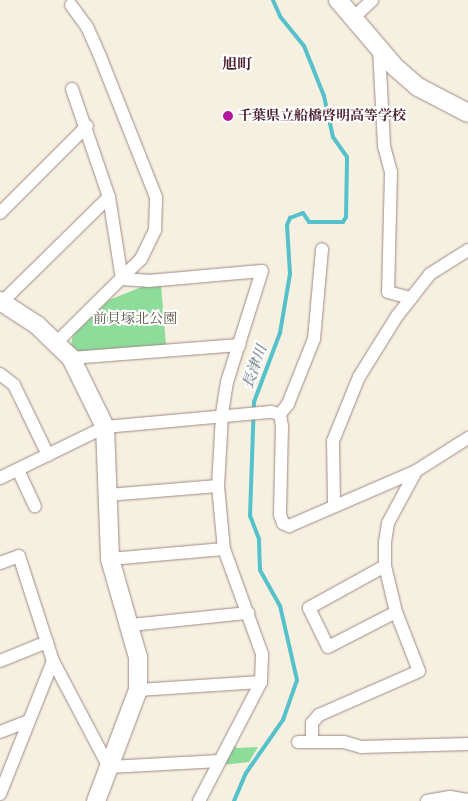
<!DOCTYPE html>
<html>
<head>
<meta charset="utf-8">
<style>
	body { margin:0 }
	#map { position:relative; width:468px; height:801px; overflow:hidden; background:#f6f0e0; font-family:"IM FELL English","Noto Serif JP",serif }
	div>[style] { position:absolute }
	.green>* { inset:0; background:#8ddc9a }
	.stream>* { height:4px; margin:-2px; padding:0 2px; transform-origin:2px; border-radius:2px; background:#54c1cb }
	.roads { filter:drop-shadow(0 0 1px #a08886) drop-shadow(0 0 1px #a08886) }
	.street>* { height:12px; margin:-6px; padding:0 6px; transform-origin:6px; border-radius:6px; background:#fff }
	.secondary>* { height:18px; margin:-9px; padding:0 9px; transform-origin:9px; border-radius:9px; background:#fff }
	.dots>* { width:14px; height:14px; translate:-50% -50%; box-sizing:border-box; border:2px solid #fff; border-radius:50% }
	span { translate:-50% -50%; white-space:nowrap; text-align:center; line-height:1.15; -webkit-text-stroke:4px #fff; paint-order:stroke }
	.poi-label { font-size:14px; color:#4a1f2b; font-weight:700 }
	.left { translate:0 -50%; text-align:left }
	.park-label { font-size:14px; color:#5e584c }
	.neighbourhood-label { font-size:15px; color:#4a1f2b; font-weight:700 }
	.water-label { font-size:15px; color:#4e606b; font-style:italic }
</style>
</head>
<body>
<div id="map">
	<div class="green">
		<i style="clip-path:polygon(161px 284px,166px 345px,80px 352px,71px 345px,73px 335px,109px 300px,144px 286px)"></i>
		<i style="clip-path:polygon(233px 744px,237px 748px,258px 747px,249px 762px,223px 765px)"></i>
	</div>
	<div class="stream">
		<i style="left:234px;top:801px;width:30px;rotate:-67deg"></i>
		<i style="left:246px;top:773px;width:65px;rotate:-55.1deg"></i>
		<i style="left:283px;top:720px;width:42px;rotate:-70.7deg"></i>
		<i style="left:297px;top:680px;width:76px;rotate:-102.9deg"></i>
		<i style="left:280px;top:606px;width:41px;rotate:-119.1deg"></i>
		<i style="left:260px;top:570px;width:31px;rotate:-92deg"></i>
		<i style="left:259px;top:539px;width:25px;rotate:-111deg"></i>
		<i style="left:250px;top:516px;width:114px;rotate:-88deg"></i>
		<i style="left:254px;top:402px;width:74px;rotate:-69.4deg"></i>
		<i style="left:280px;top:333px;width:60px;rotate:-80.4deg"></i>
		<i style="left:290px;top:274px;width:49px;rotate:-93.5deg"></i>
		<i style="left:287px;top:225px;width:8px;rotate:-67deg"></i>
		<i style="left:290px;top:218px;width:14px;rotate:-21deg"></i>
		<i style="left:303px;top:213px;width:11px;rotate:56deg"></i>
		<i style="left:309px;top:222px;width:34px"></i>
		<i style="left:343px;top:222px;width:6px;rotate:-59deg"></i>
		<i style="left:346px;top:217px;width:60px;rotate:-89deg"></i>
		<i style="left:347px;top:157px;width:24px;rotate:-125deg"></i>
		<i style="left:333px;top:137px;width:42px;rotate:-102.4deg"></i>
		<i style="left:324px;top:96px;width:54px;rotate:-111.8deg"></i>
		<i style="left:304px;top:46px;width:38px;rotate:-129deg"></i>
		<i style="left:280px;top:16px;width:17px;rotate:-114deg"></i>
	</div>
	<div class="roads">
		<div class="street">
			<i style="left:353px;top:18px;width:26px;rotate:-43deg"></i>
			<i style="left:379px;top:49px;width:97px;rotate:87deg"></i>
			<i style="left:384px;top:146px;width:27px;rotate:75deg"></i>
			<i style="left:391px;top:172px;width:120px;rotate:91.4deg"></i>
			<i style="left:388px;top:292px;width:24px;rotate:15deg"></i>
			<i style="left:72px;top:89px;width:114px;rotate:71.1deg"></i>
			<i style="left:109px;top:197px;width:83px;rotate:81deg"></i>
			<i style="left:122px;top:279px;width:26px;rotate:4deg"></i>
			<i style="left:148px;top:281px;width:114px;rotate:-5deg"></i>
			<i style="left:262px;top:271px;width:116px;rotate:107.5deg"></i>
			<i style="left:227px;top:382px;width:33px;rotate:99deg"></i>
			<i style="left:222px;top:415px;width:71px;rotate:93.2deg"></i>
			<i style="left:218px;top:486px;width:63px;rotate:84.6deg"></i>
			<i style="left:224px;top:549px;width:112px;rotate:70.1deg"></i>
			<i style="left:262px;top:654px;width:28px;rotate:92deg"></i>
			<i style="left:261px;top:682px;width:134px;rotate:117.5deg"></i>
			<i style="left:0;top:213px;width:123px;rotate:-45deg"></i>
			<i style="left:0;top:304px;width:153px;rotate:-44.5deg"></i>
			<i style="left:56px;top:343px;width:120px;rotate:-44.7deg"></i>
			<i style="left:141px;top:259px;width:32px;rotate:-64deg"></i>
			<i style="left:155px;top:230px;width:33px;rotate:-88deg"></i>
			<i style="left:156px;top:197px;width:152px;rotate:-111.7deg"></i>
			<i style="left:100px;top:56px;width:32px;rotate:-114deg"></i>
			<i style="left:87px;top:27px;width:27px;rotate:-126deg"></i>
			<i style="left:71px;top:358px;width:169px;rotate:-4.4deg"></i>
			<i style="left:0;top:374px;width:18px;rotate:38deg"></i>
			<i style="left:14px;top:385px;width:78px;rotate:64.1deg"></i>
			<i style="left:280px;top:414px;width:13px;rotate:-51deg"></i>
			<i style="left:288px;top:404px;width:70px;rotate:-68.2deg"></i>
			<i style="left:314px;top:339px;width:90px;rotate:-84.9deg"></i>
			<i style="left:18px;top:470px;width:40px;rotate:65deg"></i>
			<i style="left:0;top:478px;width:117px;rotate:-25.9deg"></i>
			<i style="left:105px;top:427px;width:167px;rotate:-5.2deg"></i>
			<i style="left:271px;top:412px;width:9px;rotate:13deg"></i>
			<i style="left:280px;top:414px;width:12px;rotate:81deg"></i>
			<i style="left:282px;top:426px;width:89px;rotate:91.3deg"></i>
			<i style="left:280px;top:515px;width:9px;rotate:69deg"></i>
			<i style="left:283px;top:523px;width:7px;rotate:27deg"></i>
			<i style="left:289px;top:526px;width:138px;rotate:-23.4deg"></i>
			<i style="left:416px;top:471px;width:62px;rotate:-32.4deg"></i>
			<i style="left:108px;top:495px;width:110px;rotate:-4.7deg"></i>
			<i style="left:334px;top:504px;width:63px;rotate:-90.9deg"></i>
			<i style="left:333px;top:441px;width:69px;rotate:-67.9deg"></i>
			<i style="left:359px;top:377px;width:72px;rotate:-58.1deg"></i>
			<i style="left:397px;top:316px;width:53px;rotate:-51.8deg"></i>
			<i style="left:430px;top:274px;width:45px;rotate:-32.3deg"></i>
			<i style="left:110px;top:559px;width:114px;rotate:-5deg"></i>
			<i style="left:0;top:563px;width:20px;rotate:-20deg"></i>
			<i style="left:19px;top:556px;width:110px;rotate:72.1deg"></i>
			<i style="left:53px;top:661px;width:143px;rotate:111.7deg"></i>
			<i style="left:385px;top:566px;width:87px;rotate:151.1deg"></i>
			<i style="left:309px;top:608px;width:43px;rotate:64deg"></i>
			<i style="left:328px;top:647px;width:76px;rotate:-27.2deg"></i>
			<i style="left:131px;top:625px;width:118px;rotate:-5.9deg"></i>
			<i style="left:0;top:661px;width:51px;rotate:-22deg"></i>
			<i style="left:53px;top:661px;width:120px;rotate:62.2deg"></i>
			<i style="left:109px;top:767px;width:111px;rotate:-3.1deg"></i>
			<i style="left:138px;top:690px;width:123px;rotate:-3.7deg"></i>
			<i style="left:0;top:732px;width:31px;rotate:-21deg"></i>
			<i style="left:312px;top:740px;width:17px;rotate:-90deg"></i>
			<i style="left:312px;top:723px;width:11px;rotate:-49deg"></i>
			<i style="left:319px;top:715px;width:109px;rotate:-23.7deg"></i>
			<i style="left:419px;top:671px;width:63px;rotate:-111.3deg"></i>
			<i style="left:396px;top:612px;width:47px;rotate:-103.4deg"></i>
			<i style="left:385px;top:566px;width:24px;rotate:-90deg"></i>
			<i style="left:385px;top:542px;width:19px;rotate:-81deg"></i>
			<i style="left:388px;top:523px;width:59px;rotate:-61.7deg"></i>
			<i style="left:298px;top:742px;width:46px"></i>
			<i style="left:344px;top:742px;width:18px;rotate:16deg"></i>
			<i style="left:361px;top:747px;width:107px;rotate:-1.6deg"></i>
			<i style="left:427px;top:801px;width:23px;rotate:-10deg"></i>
			<i style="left:450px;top:797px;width:18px;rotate:9deg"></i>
		</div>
		<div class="secondary">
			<i style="left:338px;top:0;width:88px;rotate:49.6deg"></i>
			<i style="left:395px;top:67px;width:30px;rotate:41deg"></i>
			<i style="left:418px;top:87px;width:56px;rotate:27.5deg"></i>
			<i style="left:0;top:301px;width:44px;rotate:33deg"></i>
			<i style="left:37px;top:325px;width:47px;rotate:44.1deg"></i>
			<i style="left:71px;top:358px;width:77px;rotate:63.8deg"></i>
			<i style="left:105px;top:427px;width:132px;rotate:87.8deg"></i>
			<i style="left:110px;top:559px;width:102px;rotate:74.1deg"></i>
			<i style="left:138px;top:657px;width:33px;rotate:90deg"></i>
			<i style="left:138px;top:690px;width:119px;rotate:110.7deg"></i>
		</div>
	</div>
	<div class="dots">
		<i style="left:228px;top:116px;background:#b5179e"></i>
	</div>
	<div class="poi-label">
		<span class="left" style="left:238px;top:116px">千葉県立船橋啓明高等学校</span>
	</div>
	<div class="park-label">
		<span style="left:135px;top:319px">前貝塚北公園</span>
	</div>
	<div class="neighbourhood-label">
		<span style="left:237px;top:65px">旭町</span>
	</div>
	<div class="water-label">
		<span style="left:255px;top:367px;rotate:-70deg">長津川</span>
	</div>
</div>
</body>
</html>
